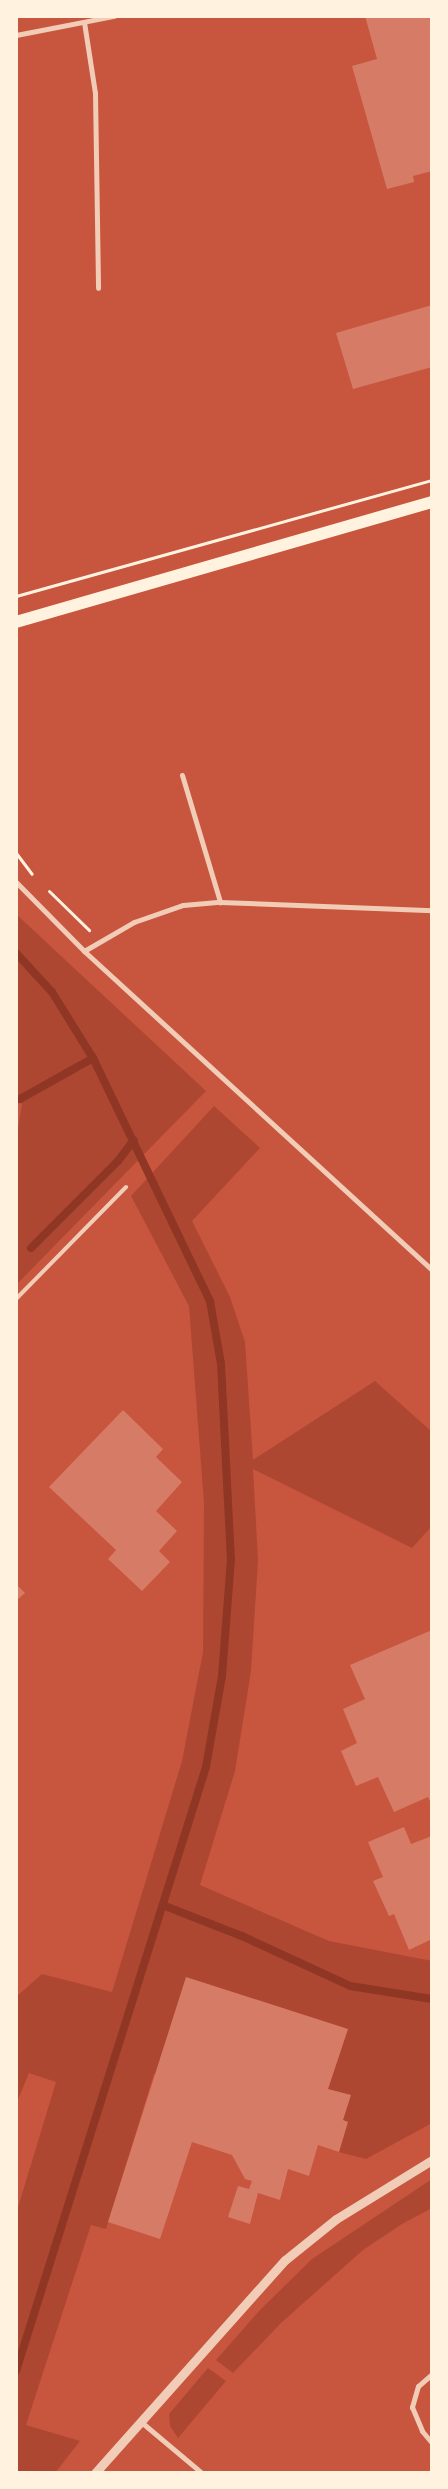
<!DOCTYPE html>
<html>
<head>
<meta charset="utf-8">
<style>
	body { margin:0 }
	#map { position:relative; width:448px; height:2489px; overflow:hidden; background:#c8553d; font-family:"Exo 2",sans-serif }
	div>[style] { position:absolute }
	.green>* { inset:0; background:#ae4732 }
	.stream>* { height:8px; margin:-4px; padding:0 4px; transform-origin:4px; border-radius:4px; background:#8f3625 }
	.building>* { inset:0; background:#d67c66 }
	.path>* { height:3px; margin:-1.5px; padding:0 1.5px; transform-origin:1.5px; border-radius:1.5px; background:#fff3e0 }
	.service>* { height:4px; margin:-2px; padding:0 2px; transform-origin:2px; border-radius:2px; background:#f1ccb7 }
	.minor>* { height:5px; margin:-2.5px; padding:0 2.5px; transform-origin:2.5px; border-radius:2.5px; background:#f1ccb7 }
	.tertiary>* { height:9px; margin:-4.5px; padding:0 4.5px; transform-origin:4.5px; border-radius:4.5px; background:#f1ccb7 }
	.primary>* { height:12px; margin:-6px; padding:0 6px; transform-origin:6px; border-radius:6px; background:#fff3e0 }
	span { translate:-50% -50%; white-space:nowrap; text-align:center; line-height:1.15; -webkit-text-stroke:4px #fff3e0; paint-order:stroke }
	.frame { position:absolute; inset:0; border:18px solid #fff3e0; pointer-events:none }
</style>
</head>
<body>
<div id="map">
	<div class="green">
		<i style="clip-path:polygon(16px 914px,206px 1091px,16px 1285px,16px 1140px,22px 1104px,16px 1098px)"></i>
		<i style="clip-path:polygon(214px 1106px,260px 1148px,192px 1221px,230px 1297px,245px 1342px,253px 1460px,375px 1381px,432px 1432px,432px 1526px,412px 1548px,253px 1469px,258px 1560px,251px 1671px,235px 1771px,200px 1885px,329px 1941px,432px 1961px,432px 2123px,366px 2159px,339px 2152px,154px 2074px,106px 2229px,91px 2225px,26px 2425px,80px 2441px,55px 2473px,16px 2473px,16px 2214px,56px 2082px,29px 2073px,17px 2102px,16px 1997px,42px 1974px,112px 1992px,182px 1761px,203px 1652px,204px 1503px,189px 1306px,131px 1196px)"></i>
		<i style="clip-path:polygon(432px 2179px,432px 2208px,402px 2224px,363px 2250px,281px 2323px,233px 2373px,216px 2360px,259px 2311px,312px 2259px)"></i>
		<i style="clip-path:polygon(208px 2368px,226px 2381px,178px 2438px,170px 2426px,169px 2414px)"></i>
	</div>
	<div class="stream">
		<i style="left:16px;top:953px;width:53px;rotate:47.3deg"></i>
		<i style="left:52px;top:992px;width:78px;rotate:58.2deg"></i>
		<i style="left:93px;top:1058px;width:270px;rotate:64.3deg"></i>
		<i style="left:210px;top:1301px;width:64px;rotate:80.1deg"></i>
		<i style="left:221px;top:1364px;width:195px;rotate:87.1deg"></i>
		<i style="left:231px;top:1559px;width:117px;rotate:94.4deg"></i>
		<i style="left:222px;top:1676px;width:92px;rotate:100deg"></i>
		<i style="left:206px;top:1767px;width:633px;rotate:107.46deg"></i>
		<i style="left:20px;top:1099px;width:84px;rotate:-29.3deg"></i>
		<i style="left:31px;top:1248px;width:123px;rotate:-45deg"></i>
		<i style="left:118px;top:1161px;width:26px;rotate:-53deg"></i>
		<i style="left:165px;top:1906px;width:83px;rotate:21.3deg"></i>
		<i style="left:242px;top:1936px;width:119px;rotate:24.8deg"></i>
		<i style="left:350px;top:1986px;width:83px;rotate:9deg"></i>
	</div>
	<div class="building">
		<i style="clip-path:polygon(365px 16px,432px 16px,432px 171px,413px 176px,414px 182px,387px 189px,352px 66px,377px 59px)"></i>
		<i style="clip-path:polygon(432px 305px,432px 367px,353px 389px,336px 333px)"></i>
		<i style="clip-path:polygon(123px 1410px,163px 1449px,156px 1457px,182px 1482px,156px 1511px,177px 1531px,159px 1551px,170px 1562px,142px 1591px,108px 1559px,116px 1550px,49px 1487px)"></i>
		<i style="clip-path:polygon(16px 1584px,25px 1593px,16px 1601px)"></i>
		<i style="clip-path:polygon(432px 1630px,432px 1806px,428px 1797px,394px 1812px,378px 1777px,356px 1786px,341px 1751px,357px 1743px,343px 1709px,365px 1699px,350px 1665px)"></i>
		<i style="clip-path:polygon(404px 1827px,411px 1844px,432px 1836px,432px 1939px,409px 1950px,394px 1914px,389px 1916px,373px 1881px,383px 1877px,368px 1842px)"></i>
		<i style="clip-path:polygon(186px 1977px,348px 2029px,328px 2089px,351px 2095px,343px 2120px,348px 2122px,339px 2152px,318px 2145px,309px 2176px,288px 2169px,280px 2200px,258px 2193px,250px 2224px,228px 2217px,238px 2186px,249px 2189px,252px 2181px,245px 2179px,232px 2155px,192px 2142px,160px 2239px,108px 2222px)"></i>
	</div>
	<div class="path">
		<i style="left:16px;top:596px;width:432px;rotate:-15.6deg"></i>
		<i style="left:16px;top:853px;width:26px;rotate:53deg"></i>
		<i style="left:49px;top:891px;width:56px;rotate:44.3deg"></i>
	</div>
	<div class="service">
		<i style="left:16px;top:1299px;width:157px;rotate:-45.5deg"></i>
	</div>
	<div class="minor">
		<i style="left:84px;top:22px;width:72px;rotate:81.2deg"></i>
		<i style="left:95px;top:93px;width:195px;rotate:89.1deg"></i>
		<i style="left:16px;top:35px;width:100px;rotate:-11deg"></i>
		<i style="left:182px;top:775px;width:133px;rotate:73.3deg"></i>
		<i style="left:16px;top:882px;width:97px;rotate:45.4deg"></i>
		<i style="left:84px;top:951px;width:472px;rotate:42.5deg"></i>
		<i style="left:84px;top:951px;width:58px;rotate:-30.1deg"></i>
		<i style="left:134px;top:922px;width:52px;rotate:-19.1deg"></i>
		<i style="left:183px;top:905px;width:37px;rotate:-5deg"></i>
		<i style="left:220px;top:902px;width:212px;rotate:2.2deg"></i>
		<i style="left:432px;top:2374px;width:18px;rotate:139deg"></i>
		<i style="left:418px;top:2386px;width:22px;rotate:106deg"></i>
		<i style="left:412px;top:2407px;width:26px;rotate:67deg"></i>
		<i style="left:422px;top:2431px;width:16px;rotate:50deg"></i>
		<i style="left:140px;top:2421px;width:81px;rotate:40deg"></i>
	</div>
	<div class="tertiary">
		<i style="left:95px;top:2473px;width:285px;rotate:-48.3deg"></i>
		<i style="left:285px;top:2260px;width:65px;rotate:-38.8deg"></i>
		<i style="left:336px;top:2219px;width:113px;rotate:-31.6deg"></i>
	</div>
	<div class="primary">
		<i style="left:16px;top:622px;width:433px;rotate:-16.1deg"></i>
	</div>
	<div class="frame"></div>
</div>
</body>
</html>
